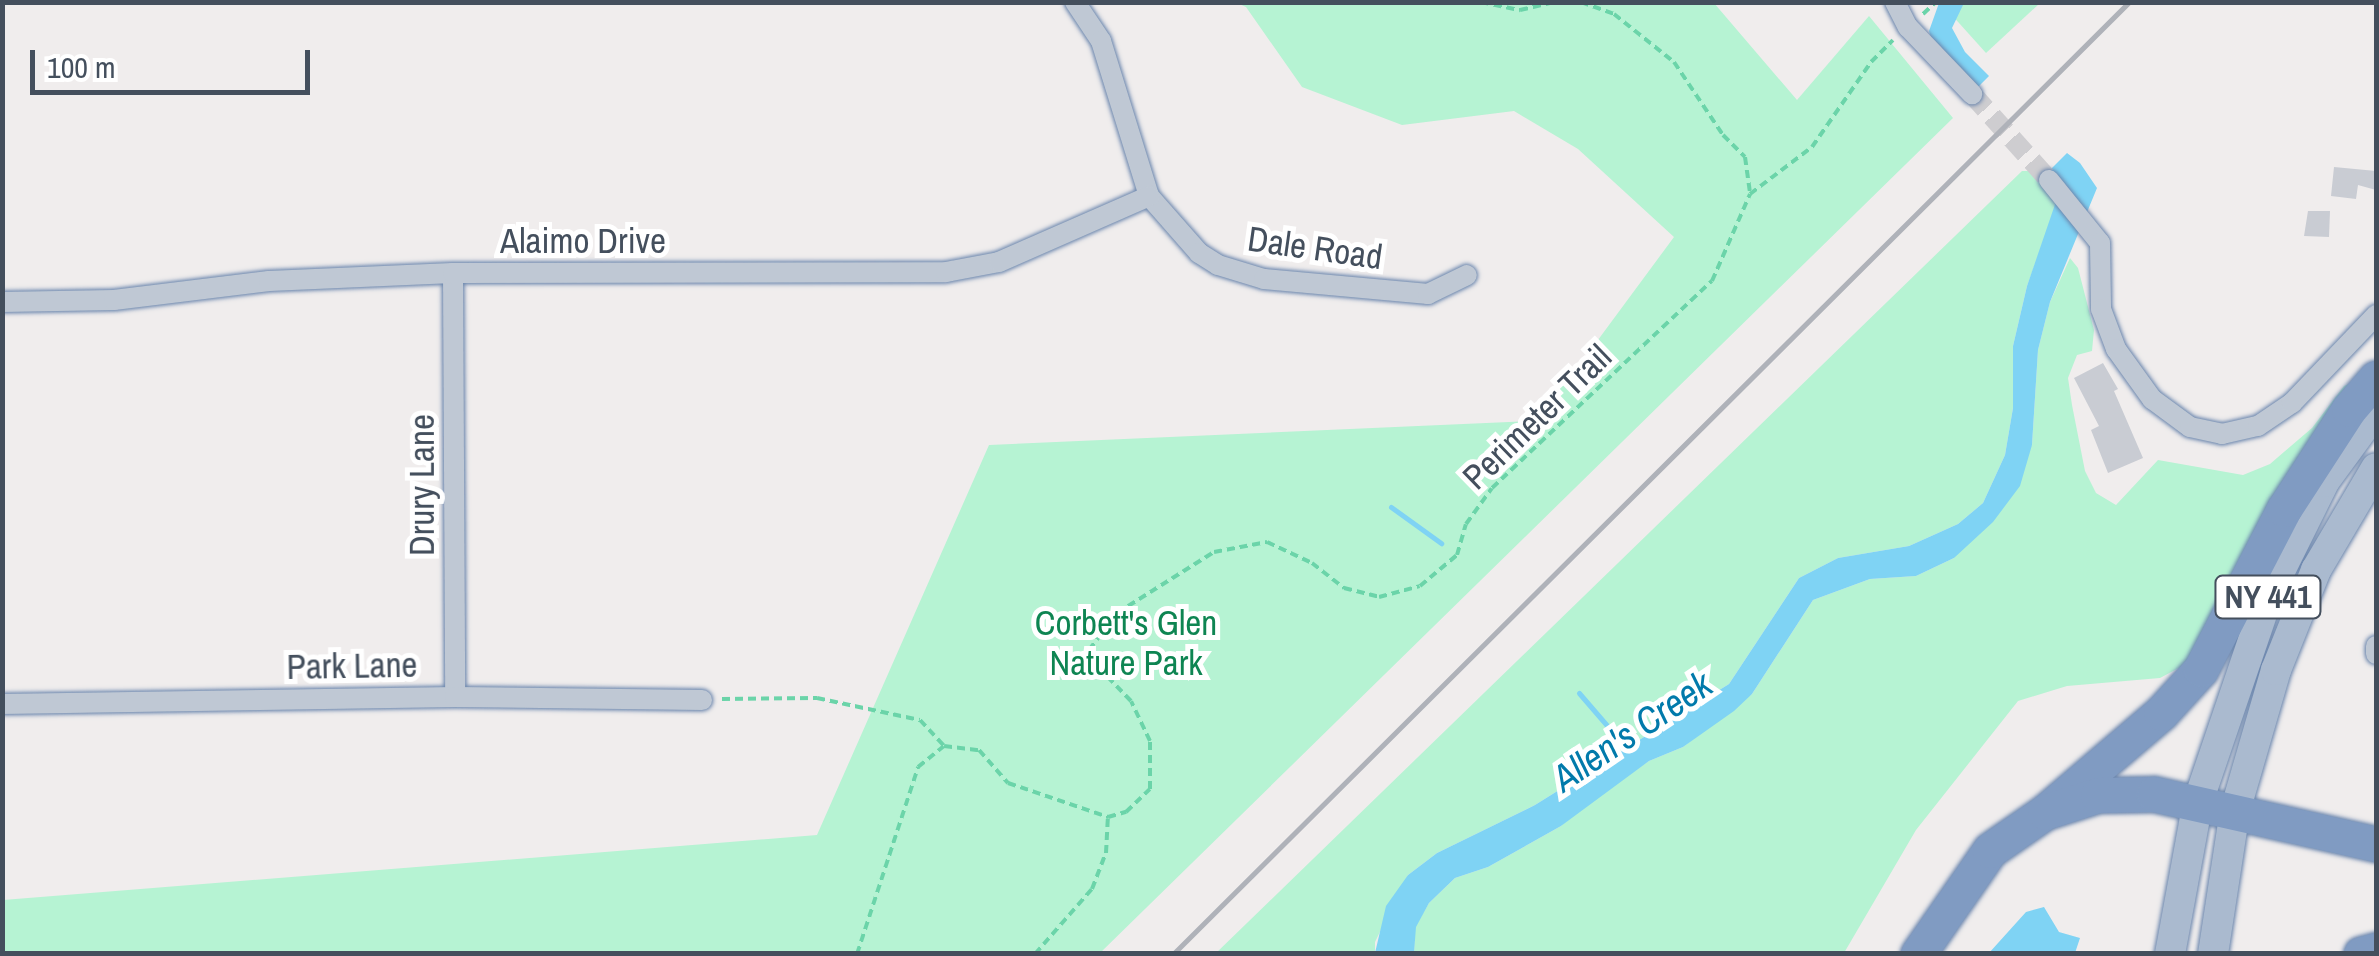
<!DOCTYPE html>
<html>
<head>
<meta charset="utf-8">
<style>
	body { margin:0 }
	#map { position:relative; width:2379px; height:956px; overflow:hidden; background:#f0eded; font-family:"Archivo Narrow",sans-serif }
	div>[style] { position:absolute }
	.green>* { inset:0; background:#b6f3d3 }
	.water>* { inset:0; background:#7fd3f4 }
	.stream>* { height:5px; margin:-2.5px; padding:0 2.5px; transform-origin:2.5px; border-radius:2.5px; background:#7fd3f4 }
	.building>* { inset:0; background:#c9ccd3 }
	.minor-tunnel>* { height:20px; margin-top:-10px; transform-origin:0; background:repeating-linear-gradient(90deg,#cecdd0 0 20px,transparent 0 30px) }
	.path>* { height:4px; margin-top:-2px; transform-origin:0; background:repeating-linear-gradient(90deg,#6bd4a9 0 8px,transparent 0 13px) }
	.roads { filter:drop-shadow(0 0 2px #6b86ad) drop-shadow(0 0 2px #6b86ad) }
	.minor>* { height:20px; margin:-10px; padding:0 10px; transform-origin:10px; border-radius:10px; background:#bfc8d4 }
	.primary>* { height:30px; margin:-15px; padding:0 15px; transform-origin:15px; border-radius:15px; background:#aabacf }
	.motorway>* { height:35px; margin:-17.5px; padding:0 17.5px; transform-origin:17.5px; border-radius:17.5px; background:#809bc2 }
	.rail>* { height:5px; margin:-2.5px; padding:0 2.5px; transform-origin:2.5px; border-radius:2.5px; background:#afb2b9 }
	span { translate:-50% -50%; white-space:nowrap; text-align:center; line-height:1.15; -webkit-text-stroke:10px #fff; paint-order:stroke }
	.shield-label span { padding:2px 8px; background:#fff; border:2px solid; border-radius:8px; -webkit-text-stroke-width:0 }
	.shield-label { font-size:32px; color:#444f5d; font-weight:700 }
	.street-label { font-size:35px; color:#444f5d }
	.park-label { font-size:35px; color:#0e8552 }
	.water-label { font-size:38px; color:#017aab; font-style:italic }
	.frame { position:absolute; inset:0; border:5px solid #444f5d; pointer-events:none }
	.scale { position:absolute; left:30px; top:50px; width:280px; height:45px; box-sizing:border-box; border:5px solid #444f5d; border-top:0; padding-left:12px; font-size:30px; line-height:35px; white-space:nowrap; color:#444f5d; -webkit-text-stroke:8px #fff; paint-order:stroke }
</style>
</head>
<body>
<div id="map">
	<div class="green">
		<i style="clip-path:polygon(1237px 3px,1714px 3px,1797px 100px,1869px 16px,1953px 118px,1100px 953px,3px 953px,3px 900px,817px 835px,989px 445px,1529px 421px,1578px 367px,1674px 237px,1578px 149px,1514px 111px,1402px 125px,1302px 87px,1246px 7px)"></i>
		<i style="clip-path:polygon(1941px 3px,2040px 3px,1986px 53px)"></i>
		<i style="clip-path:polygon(2022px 171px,2049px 171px,2063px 187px,2027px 286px,2013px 346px,2013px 408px,2005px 455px,1983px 503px,1958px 524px,1909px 546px,1838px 558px,1799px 578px,1729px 684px,1535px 805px,1437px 853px,1408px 875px,1375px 942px,1375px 953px,1215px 954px)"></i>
		<i style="clip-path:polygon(2070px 258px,2078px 268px,2094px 330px,2092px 351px,2077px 355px,2068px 378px,2072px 405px,2085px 471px,2096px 493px,2116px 505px,2158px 460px,2243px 475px,2270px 464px,2312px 428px,2344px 386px,2353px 382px,2192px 661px,2160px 678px,2067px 686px,2018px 701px,1916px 830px,1844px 953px,1414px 954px,1415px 927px,1429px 903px,1455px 878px,1488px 867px,1561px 826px,1585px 804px,1649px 761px,1683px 747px,1752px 694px,1813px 600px,1870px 579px,1916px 576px,1954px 558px,2032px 445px,2038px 350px,2050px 302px)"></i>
	</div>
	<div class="water">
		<i style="clip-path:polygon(1939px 3px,1964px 3px,1952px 28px,1965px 52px,1989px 76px,1974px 91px,1933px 45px,1929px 31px)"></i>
		<i style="clip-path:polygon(2067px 153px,2080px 163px,2097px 188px,2050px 302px,2038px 350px,2032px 445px,2020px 486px,1993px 522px,1954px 558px,1916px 576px,1870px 579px,1813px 600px,1752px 694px,1734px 711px,1683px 747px,1649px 761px,1561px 826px,1488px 867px,1455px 878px,1429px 903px,1416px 927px,1414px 953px,1375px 953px,1386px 906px,1408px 875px,1437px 853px,1535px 805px,1729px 684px,1799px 578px,1838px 558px,1909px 546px,1958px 524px,1983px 503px,2005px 455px,2013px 408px,2013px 346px,2027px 286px,2061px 187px,2049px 171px)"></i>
		<i style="clip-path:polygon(2044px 907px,2059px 932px,2080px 938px,2075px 953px,1989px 953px,2026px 912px)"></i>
	</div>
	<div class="stream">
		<i style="left:1391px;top:507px;width:62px;rotate:35.8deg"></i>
		<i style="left:1579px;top:693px;width:77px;rotate:49.2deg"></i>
	</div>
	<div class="building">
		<i style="clip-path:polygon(2334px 167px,2376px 171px,2376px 190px,2358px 185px,2356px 199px,2331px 196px)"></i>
		<i style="clip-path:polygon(2308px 211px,2330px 211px,2329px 237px,2304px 236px)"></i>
		<i style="clip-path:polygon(2103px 363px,2118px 389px,2114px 391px,2143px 458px,2108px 473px,2091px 430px,2099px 426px,2074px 378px)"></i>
	</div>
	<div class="minor-tunnel">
		<i style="left:1972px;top:94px;width:115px;rotate:48.2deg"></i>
	</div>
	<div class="path">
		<i style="left:1481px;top:2px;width:40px;rotate:12deg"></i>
		<i style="left:1520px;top:10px;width:35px;rotate:-13deg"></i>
		<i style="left:1581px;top:2px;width:35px;rotate:20deg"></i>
		<i style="left:1614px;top:14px;width:77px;rotate:38.7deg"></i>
		<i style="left:1674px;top:62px;width:88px;rotate:56.1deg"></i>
		<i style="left:1723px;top:135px;width:31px;rotate:45deg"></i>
		<i style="left:1745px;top:157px;width:37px;rotate:82deg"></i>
		<i style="left:1923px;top:14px;width:18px;rotate:-43deg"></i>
		<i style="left:722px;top:699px;width:95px;rotate:-0.6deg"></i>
		<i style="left:817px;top:698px;width:105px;rotate:12.1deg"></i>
		<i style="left:920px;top:720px;width:35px;rotate:47deg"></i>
		<i style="left:857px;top:954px;width:197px;rotate:-71.9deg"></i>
		<i style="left:918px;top:767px;width:33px;rotate:-39deg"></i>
		<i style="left:944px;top:746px;width:35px;rotate:7deg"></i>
		<i style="left:979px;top:750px;width:44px;rotate:48.7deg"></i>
		<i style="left:1008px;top:783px;width:106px;rotate:18.8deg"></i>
		<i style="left:1108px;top:817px;width:19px;rotate:-16deg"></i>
		<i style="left:1126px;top:812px;width:33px;rotate:-44deg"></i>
		<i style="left:1150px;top:789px;width:48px;rotate:-90deg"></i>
		<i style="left:1150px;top:741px;width:44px;rotate:-115.4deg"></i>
		<i style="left:1131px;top:701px;width:46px;rotate:-134.1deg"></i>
		<i style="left:1099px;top:668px;width:21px;rotate:-119deg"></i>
		<i style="left:1089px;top:650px;width:46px;rotate:-52.9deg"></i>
		<i style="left:1117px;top:613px;width:115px;rotate:-32.2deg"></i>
		<i style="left:1214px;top:552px;width:54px;rotate:-10.7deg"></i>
		<i style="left:1267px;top:542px;width:50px;rotate:25deg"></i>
		<i style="left:1312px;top:563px;width:41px;rotate:38deg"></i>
		<i style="left:1344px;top:588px;width:36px;rotate:14deg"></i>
		<i style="left:1379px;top:597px;width:42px;rotate:-15deg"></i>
		<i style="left:1420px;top:586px;width:48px;rotate:-40deg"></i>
		<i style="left:1457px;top:555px;width:32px;rotate:-74deg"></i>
		<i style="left:1466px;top:524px;width:44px;rotate:-54.2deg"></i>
		<i style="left:1492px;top:488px;width:302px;rotate:-43.3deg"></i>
		<i style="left:1712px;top:281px;width:95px;rotate:-66.4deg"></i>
		<i style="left:1750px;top:194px;width:78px;rotate:-37.2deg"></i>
		<i style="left:1812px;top:147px;width:103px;rotate:-55.2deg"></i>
		<i style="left:1871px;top:62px;width:31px;rotate:-45deg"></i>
		<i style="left:1035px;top:954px;width:86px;rotate:-48.8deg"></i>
		<i style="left:1092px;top:889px;width:39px;rotate:-69deg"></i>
		<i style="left:1106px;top:853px;width:36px;rotate:-87deg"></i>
	</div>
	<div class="roads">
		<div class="minor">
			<i style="left:1075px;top:2px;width:47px;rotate:56.3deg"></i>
			<i style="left:1101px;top:41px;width:162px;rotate:72.8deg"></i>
			<i style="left:1149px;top:196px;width:76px;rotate:48.7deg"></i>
			<i style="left:1199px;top:253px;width:22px;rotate:32deg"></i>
			<i style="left:1218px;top:265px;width:48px;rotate:16.9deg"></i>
			<i style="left:1264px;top:279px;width:165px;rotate:5.2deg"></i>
			<i style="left:1428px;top:294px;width:43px;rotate:-26deg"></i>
			<i style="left:1895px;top:2px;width:28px;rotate:63deg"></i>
			<i style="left:1908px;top:27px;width:93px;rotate:46.3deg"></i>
			<i style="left:2049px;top:180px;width:81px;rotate:51deg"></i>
			<i style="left:2100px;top:243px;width:66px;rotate:89.1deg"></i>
			<i style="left:2101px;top:309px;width:43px;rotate:69.4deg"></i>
			<i style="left:2116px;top:349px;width:62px;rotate:54.2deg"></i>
			<i style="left:2152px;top:399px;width:47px;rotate:36.4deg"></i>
			<i style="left:2190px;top:427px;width:33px;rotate:12deg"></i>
			<i style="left:2222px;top:434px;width:37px;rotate:-13deg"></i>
			<i style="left:2258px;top:426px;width:41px;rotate:-34.1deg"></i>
			<i style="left:2292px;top:403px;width:122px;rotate:-46.3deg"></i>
			<i style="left:453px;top:273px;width:424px;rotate:89.7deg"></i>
			<i style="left:2px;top:302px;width:112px;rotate:-1deg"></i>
			<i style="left:114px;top:300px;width:156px;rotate:-7deg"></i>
			<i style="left:269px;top:281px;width:184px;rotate:-2.5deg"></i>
			<i style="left:453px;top:273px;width:493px;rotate:-0.1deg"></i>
			<i style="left:946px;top:272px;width:54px;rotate:-10.7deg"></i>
			<i style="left:999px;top:262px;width:164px;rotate:-23.7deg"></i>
			<i style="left:2376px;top:646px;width:8px;rotate:90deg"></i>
			<i style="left:2px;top:704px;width:453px;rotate:-0.9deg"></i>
			<i style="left:455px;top:697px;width:247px;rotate:0.7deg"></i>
		</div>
		<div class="primary">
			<i style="left:2170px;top:954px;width:155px;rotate:-79.6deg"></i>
			<i style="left:2198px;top:802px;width:223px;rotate:-71.2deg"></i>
			<i style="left:2270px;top:591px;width:122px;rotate:-63.6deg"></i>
			<i style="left:2324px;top:482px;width:88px;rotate:-53.8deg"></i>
			<i style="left:2213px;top:954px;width:145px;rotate:-81.3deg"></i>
			<i style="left:2235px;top:811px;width:147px;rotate:-73.8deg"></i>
			<i style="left:2276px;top:670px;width:108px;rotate:-68.2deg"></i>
			<i style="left:2316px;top:570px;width:118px;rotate:-59.5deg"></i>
		</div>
		<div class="motorway">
			<i style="left:2045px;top:812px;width:153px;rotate:-40.5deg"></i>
			<i style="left:2161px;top:713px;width:59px;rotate:-47.7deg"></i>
			<i style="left:2201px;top:669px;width:180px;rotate:-62.6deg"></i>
			<i style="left:2284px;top:509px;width:119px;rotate:-57deg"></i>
			<i style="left:2349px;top:409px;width:41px;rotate:-48.9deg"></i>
			<i style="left:1918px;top:954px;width:126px;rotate:-55.3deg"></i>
			<i style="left:1990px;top:850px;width:67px;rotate:-34.6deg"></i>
			<i style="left:2045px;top:812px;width:56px;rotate:-17.8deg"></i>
			<i style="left:2098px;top:795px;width:56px;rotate:-1deg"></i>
			<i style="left:2154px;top:794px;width:228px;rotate:12.7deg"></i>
			<i style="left:2361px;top:954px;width:16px;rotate:-15deg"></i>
		</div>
	</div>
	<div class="rail">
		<i style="left:1173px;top:954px;width:1349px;rotate:-44.88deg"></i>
	</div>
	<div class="shield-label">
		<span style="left:2268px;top:597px">NY 441</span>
	</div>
	<div class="street-label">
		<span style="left:583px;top:241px">Alaimo Drive</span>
		<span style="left:1315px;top:248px;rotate:8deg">Dale Road</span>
		<span style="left:1537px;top:417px;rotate:-44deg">Perimeter Trail</span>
		<span style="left:422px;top:485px;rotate:-90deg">Drury Lane</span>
		<span style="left:352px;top:666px;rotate:-1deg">Park Lane</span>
	</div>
	<div class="park-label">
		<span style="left:1126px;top:643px">Corbett's Glen<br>Nature Park</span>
	</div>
	<div class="water-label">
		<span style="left:1632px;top:731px;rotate:-34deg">Allen's Creek</span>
	</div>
	<div class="frame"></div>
	<div class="scale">100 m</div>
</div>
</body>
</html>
